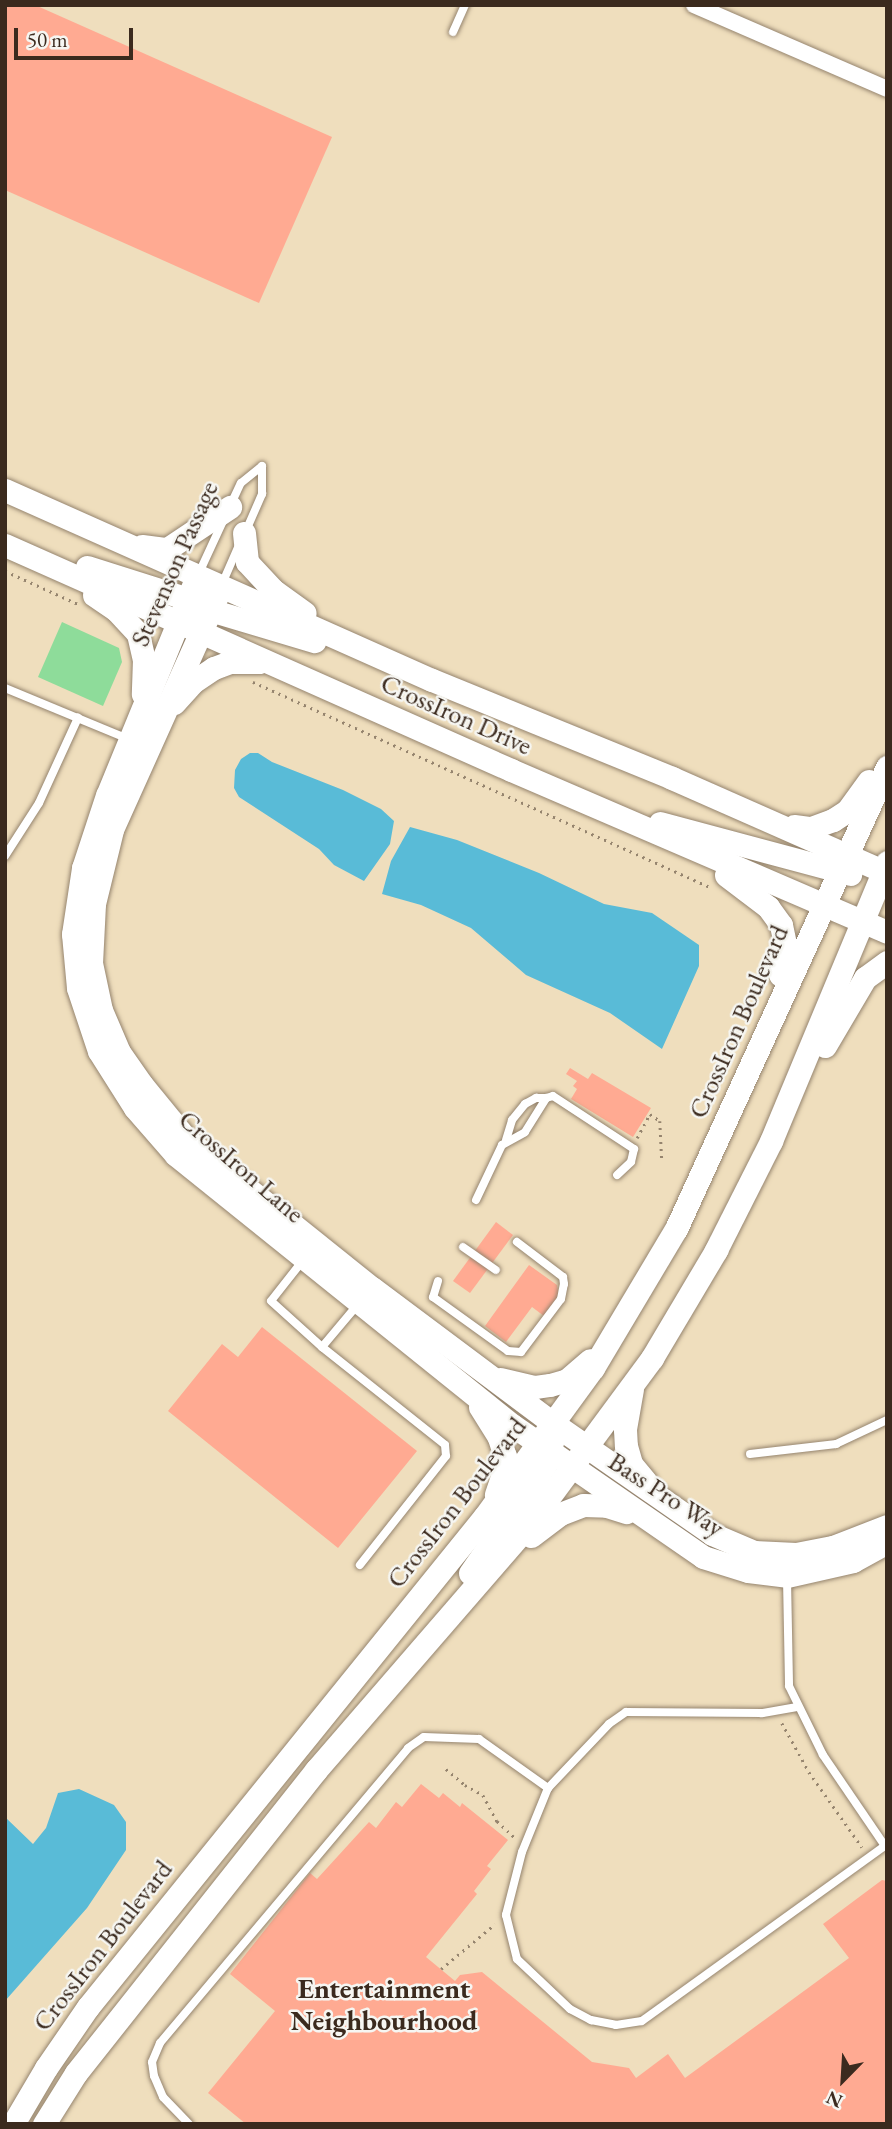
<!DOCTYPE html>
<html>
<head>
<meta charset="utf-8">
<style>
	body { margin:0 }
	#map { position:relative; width:892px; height:2129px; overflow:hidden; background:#efdebd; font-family:"EB Garamond",serif }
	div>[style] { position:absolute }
	.green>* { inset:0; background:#8edc9a }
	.water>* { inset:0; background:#59bbd7 }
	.building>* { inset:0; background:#ffaa92 }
	.path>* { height:2.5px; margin-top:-1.25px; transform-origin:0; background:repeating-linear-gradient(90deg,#95846e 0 2px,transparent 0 7px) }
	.roads { filter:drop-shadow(0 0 2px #95846e) drop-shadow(0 0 2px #95846e) }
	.lane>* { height:8px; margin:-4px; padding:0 4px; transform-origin:4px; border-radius:4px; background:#fff }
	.street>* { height:16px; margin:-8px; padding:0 8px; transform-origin:8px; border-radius:8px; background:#fff }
	.secondary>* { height:23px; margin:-11.5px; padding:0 11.5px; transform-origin:11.5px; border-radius:11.5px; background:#fff }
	span { translate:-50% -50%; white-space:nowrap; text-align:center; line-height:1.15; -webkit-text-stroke:5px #f6f6f2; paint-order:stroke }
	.street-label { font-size:26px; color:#3b2a1e }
	.neighbourhood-label { font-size:28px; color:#3b2a1e; font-weight:700 }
	.frame { position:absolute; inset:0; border:7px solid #3b2a1e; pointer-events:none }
	.north { position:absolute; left:808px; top:2045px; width:70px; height:70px; -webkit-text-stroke:5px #f6f6f2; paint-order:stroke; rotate:204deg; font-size:19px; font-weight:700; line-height:28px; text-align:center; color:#3b2a1e }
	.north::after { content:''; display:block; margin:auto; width:24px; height:32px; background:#3b2a1e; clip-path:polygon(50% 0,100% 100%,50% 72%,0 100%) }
	.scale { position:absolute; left:14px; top:28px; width:119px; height:32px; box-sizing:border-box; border:4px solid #3b2a1e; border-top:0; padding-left:9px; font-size:21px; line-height:24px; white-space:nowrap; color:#3b2a1e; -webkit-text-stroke:5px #f6f6f2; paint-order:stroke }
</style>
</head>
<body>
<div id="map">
	<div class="green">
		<i style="clip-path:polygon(62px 622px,119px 648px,122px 662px,103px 706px,38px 677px)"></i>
	</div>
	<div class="water">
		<i style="clip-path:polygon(250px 753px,258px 753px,272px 762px,343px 790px,381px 809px,394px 821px,390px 844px,364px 881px,334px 865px,319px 849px,239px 797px,234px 788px,235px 770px,241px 759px)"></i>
		<i style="clip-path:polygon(410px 827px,457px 840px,539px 873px,604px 904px,652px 913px,699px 945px,699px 966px,662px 1049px,610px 1013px,526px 975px,471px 928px,421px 905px,382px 894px,391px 861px)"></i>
		<i style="clip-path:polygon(79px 1789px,114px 1805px,126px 1822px,126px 1850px,87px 1908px,5px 2001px,5px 1817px,33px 1844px,46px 1828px,58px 1793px)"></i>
	</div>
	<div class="building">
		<i style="clip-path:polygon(5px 5px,35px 5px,332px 137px,259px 303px,5px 190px)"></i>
		<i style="clip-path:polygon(570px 1068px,588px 1079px,592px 1073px,651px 1108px,633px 1137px,571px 1099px,577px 1089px,573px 1086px,577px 1081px,566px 1074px)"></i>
		<i style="clip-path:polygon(496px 1222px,513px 1235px,470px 1293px,453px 1281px)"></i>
		<i style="clip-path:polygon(529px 1265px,557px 1285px,559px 1296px,544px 1316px,532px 1307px,506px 1342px,485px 1326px)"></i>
		<i style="clip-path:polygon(262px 1327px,417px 1451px,338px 1548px,168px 1411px,222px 1344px,238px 1357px)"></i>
		<i style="clip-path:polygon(421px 1784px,439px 1798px,443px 1793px,460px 1807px,462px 1803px,508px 1840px,487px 1866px,491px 1869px,474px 1891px,477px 1894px,426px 1957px,455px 1981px,460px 1975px,482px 1972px,592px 2062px,629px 2068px,636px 2078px,668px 2054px,685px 2078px,849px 1958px,823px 1924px,882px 1880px,887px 1881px,887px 2124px,246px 2124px,208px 2093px,275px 2011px,230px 1974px,310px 1873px,317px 1879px,369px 1822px,376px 1828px,396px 1802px,402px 1807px)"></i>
	</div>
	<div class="path">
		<i style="left:5px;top:571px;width:80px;rotate:24.3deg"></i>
		<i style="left:253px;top:682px;width:501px;rotate:24.16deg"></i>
		<i style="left:637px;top:1138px;width:27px;rotate:-62deg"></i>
		<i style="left:650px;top:1114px;width:12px;rotate:35deg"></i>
		<i style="left:660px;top:1121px;width:41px;rotate:87.2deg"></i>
		<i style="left:782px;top:1723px;width:56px;rotate:61.1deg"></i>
		<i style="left:809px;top:1772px;width:92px;rotate:54.8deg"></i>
		<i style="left:446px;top:1769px;width:25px;rotate:40deg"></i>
		<i style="left:465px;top:1785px;width:21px;rotate:29deg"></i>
		<i style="left:483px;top:1795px;width:30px;rotate:62deg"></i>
		<i style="left:497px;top:1821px;width:25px;rotate:43deg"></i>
		<i style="left:441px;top:1969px;width:70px;rotate:-39.8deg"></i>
	</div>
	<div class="roads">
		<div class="lane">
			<i style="left:453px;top:32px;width:30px;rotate:-66deg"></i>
			<i style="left:231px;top:504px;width:23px;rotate:-65deg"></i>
			<i style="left:241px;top:483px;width:27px;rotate:-39deg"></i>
			<i style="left:245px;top:533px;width:43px;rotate:-66.4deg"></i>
			<i style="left:262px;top:494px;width:28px;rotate:-90deg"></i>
			<i style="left:199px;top:573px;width:60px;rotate:-65.2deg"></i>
			<i style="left:222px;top:584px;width:43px;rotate:-66.4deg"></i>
			<i style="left:5px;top:688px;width:133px;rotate:22.5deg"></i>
			<i style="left:5px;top:856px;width:63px;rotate:-57.3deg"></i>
			<i style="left:39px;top:803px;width:94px;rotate:-65.4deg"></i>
			<i style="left:506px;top:1140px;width:21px;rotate:-73deg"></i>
			<i style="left:512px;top:1120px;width:21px;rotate:-51deg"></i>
			<i style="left:525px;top:1104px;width:13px;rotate:-29deg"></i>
			<i style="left:536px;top:1098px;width:10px"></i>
			<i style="left:476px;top:1200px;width:61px;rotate:-64.7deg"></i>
			<i style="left:502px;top:1145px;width:26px;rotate:-29deg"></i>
			<i style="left:525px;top:1132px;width:40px;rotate:-58deg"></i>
			<i style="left:546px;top:1098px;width:7px;rotate:-16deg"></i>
			<i style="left:553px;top:1096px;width:97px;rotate:33.2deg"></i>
			<i style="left:634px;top:1149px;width:13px;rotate:103deg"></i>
			<i style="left:631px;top:1162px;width:19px;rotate:137deg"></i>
			<i style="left:463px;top:1247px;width:40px;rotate:34.9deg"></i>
			<i style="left:304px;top:1259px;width:53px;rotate:128.2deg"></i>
			<i style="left:271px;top:1301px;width:69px;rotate:42deg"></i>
			<i style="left:322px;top:1347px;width:157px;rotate:38.5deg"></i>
			<i style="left:445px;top:1445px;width:11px;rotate:85deg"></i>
			<i style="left:446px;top:1456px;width:139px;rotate:128.3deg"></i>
			<i style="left:438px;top:1281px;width:17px;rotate:107deg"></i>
			<i style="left:433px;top:1297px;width:92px;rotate:35.8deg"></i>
			<i style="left:508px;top:1351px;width:13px;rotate:4deg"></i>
			<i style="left:521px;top:1352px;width:66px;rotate:-53deg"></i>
			<i style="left:561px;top:1299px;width:15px;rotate:-79deg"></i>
			<i style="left:564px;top:1284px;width:7px;rotate:-98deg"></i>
			<i style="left:563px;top:1277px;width:58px;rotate:-142.7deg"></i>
			<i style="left:322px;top:1347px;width:57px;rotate:-49.9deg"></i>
			<i style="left:750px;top:1454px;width:87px;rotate:-6.6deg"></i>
			<i style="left:836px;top:1444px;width:56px;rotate:-25.2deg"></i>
			<i style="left:787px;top:1579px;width:107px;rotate:88.9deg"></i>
			<i style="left:789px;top:1686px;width:77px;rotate:63.8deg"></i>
			<i style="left:823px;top:1755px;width:110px;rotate:55.7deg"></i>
			<i style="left:797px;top:1707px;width:36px;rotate:170deg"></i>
			<i style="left:762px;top:1713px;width:136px;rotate:-179.6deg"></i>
			<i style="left:626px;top:1712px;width:21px;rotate:145deg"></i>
			<i style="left:609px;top:1724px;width:88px;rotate:133.6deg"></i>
			<i style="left:548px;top:1788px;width:69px;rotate:112.1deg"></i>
			<i style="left:522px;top:1852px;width:65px;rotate:104.3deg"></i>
			<i style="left:506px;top:1915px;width:45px;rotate:76deg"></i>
			<i style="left:517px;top:1959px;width:73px;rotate:43.3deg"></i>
			<i style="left:570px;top:2009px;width:24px;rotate:28deg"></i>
			<i style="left:591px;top:2020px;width:25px;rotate:11deg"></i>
			<i style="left:616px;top:2025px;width:26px;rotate:-9deg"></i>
			<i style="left:642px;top:2021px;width:302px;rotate:-35.8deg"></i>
			<i style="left:189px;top:2124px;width:37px;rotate:-134deg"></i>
			<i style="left:163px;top:2097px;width:23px;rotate:-113deg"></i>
			<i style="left:154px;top:2076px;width:14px;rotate:-98deg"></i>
			<i style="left:152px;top:2062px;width:21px;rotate:-67deg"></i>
			<i style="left:160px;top:2043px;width:385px;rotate:-49.9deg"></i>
			<i style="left:408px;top:1748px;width:19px;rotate:-35deg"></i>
			<i style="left:424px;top:1737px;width:55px;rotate:2.1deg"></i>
			<i style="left:479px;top:1739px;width:85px;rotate:35.4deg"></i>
		</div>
		<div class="street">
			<i style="left:694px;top:5px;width:210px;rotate:23.5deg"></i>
		</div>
		<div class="secondary">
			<i style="left:5px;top:490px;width:467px;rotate:24deg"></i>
			<i style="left:432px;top:680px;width:259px;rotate:22.2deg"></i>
			<i style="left:672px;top:778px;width:235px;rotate:23.8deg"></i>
			<i style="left:244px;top:533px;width:29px;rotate:84deg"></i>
			<i style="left:247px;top:562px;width:38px;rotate:47deg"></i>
			<i style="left:273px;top:590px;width:39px;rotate:36deg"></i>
			<i style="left:5px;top:545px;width:554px;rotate:23.97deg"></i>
			<i style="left:511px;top:770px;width:409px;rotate:23.3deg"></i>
			<i style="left:142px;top:546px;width:25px;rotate:7deg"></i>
			<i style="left:167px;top:549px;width:76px;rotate:-33.7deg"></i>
			<i style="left:87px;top:567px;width:106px;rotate:17.6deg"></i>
			<i style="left:188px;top:599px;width:14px;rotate:-21deg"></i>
			<i style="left:197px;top:576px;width:237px;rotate:112.3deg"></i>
			<i style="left:107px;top:795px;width:77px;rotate:108.2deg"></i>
			<i style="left:83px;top:868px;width:67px;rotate:98.6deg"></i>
			<i style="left:73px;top:934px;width:54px;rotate:84.7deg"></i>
			<i style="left:78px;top:988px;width:66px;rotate:71.6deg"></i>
			<i style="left:99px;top:1051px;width:67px;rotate:57.7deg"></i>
			<i style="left:135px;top:1108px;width:62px;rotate:48.9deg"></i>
			<i style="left:176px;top:1155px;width:431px;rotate:38.8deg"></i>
			<i style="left:512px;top:1425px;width:232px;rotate:34.6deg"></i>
			<i style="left:703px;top:1557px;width:47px;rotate:17.3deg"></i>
			<i style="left:748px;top:1571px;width:39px;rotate:7deg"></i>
			<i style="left:787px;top:1576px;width:68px;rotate:-12.8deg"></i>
			<i style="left:853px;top:1561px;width:39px;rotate:-29deg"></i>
			<i style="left:221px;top:587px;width:266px;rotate:114.2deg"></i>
			<i style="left:112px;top:830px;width:76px;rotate:103.7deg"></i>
			<i style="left:94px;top:904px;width:59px;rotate:92.9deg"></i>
			<i style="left:91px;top:963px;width:48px;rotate:78deg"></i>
			<i style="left:101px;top:1010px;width:46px;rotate:66.8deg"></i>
			<i style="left:119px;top:1052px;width:40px;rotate:55.1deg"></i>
			<i style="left:142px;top:1085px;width:71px;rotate:50.7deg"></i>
			<i style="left:187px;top:1140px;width:237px;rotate:38.7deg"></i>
			<i style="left:372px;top:1288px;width:227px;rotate:36.8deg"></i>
			<i style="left:554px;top:1424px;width:193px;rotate:34.8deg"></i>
			<i style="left:712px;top:1534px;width:46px;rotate:23.2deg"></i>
			<i style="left:754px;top:1552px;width:42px;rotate:2.7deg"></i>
			<i style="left:796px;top:1554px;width:38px;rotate:-11deg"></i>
			<i style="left:833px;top:1547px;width:58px;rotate:-21.3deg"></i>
			<i style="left:94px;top:595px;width:27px;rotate:34deg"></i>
			<i style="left:116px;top:610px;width:33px;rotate:47deg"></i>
			<i style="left:138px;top:634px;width:26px;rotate:77deg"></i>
			<i style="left:144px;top:659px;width:35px;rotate:92deg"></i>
			<i style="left:196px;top:611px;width:14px;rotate:-4deg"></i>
			<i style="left:210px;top:610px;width:109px;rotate:16.6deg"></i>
			<i style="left:174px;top:703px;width:28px;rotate:-48deg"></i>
			<i style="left:193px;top:682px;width:25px;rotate:-34deg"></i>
			<i style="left:214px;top:668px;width:17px;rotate:-21deg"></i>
			<i style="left:230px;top:662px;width:29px"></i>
			<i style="left:660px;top:823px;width:197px;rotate:15deg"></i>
			<i style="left:794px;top:826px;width:17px;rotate:7deg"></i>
			<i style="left:811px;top:828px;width:23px;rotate:-20deg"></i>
			<i style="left:833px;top:820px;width:17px;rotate:-33deg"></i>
			<i style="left:847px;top:811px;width:37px;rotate:-54deg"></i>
			<i style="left:726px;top:875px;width:53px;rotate:37.3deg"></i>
			<i style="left:768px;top:907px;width:22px;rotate:54deg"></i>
			<i style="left:781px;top:925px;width:19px;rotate:78deg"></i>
			<i style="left:785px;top:944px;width:31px;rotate:99deg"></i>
			<i style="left:825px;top:1046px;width:79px;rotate:-59.5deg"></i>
			<i style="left:865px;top:978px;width:27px;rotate:-36deg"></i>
			<i style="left:500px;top:1379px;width:36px;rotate:13deg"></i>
			<i style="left:535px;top:1387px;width:15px;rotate:-8deg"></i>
			<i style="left:550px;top:1385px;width:18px;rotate:-16deg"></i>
			<i style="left:567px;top:1380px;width:30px;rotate:-41deg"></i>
			<i style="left:632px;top:1389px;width:41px;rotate:99.9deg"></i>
			<i style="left:625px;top:1429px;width:17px;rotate:87deg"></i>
			<i style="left:626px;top:1446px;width:19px;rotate:74deg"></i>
			<i style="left:631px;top:1464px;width:23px;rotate:50deg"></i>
			<i style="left:480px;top:1407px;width:36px;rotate:58deg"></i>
			<i style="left:499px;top:1438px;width:19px;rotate:72deg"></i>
			<i style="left:505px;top:1456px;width:12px;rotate:90deg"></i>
			<i style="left:505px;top:1468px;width:28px;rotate:109deg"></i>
			<i style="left:531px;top:1536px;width:36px;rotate:-37deg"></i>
			<i style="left:560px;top:1514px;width:25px;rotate:-21deg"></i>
			<i style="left:583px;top:1505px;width:24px;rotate:2deg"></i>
			<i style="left:607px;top:1506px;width:20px;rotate:18deg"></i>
			<i style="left:470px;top:1573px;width:131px;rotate:-55.2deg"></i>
			<i style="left:545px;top:1465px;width:30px;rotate:-73deg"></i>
			<i style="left:13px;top:2124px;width:65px;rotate:-59.5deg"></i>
			<i style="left:46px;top:2068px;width:74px;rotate:-55.5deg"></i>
			<i style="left:88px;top:2007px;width:631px;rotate:-51.04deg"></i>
			<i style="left:485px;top:1516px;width:183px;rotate:-53.9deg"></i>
			<i style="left:593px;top:1368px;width:162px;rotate:-59.2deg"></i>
			<i style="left:676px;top:1229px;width:508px;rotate:-65.45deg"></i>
			<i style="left:44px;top:2124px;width:60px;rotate:-57.9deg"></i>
			<i style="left:76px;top:2073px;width:387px;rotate:-51.6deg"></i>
			<i style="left:316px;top:1770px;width:327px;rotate:-49.1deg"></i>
			<i style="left:530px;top:1523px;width:205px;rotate:-53.5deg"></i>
			<i style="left:652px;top:1358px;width:126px;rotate:-59.3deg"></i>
			<i style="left:716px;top:1250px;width:122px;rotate:-63.2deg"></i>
			<i style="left:771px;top:1141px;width:302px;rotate:-67.4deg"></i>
		</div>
	</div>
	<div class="street-label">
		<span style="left:175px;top:564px;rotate:-66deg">Stevenson Passage</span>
		<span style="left:456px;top:715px;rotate:24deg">CrossIron Drive</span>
		<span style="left:739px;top:1022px;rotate:-66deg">CrossIron Boulevard</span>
		<span style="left:241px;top:1167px;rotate:41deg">CrossIron Lane</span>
		<span style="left:666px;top:1495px;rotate:33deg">Bass Pro Way</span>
		<span style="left:457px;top:1503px;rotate:-52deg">CrossIron Boulevard</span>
		<span style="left:103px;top:1946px;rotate:-52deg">CrossIron Boulevard</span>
	</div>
	<div class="neighbourhood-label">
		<span style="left:384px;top:2004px">Entertainment<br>Neighbourhood</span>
	</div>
	<div class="frame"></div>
	<div class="north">N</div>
	<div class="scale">50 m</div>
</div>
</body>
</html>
